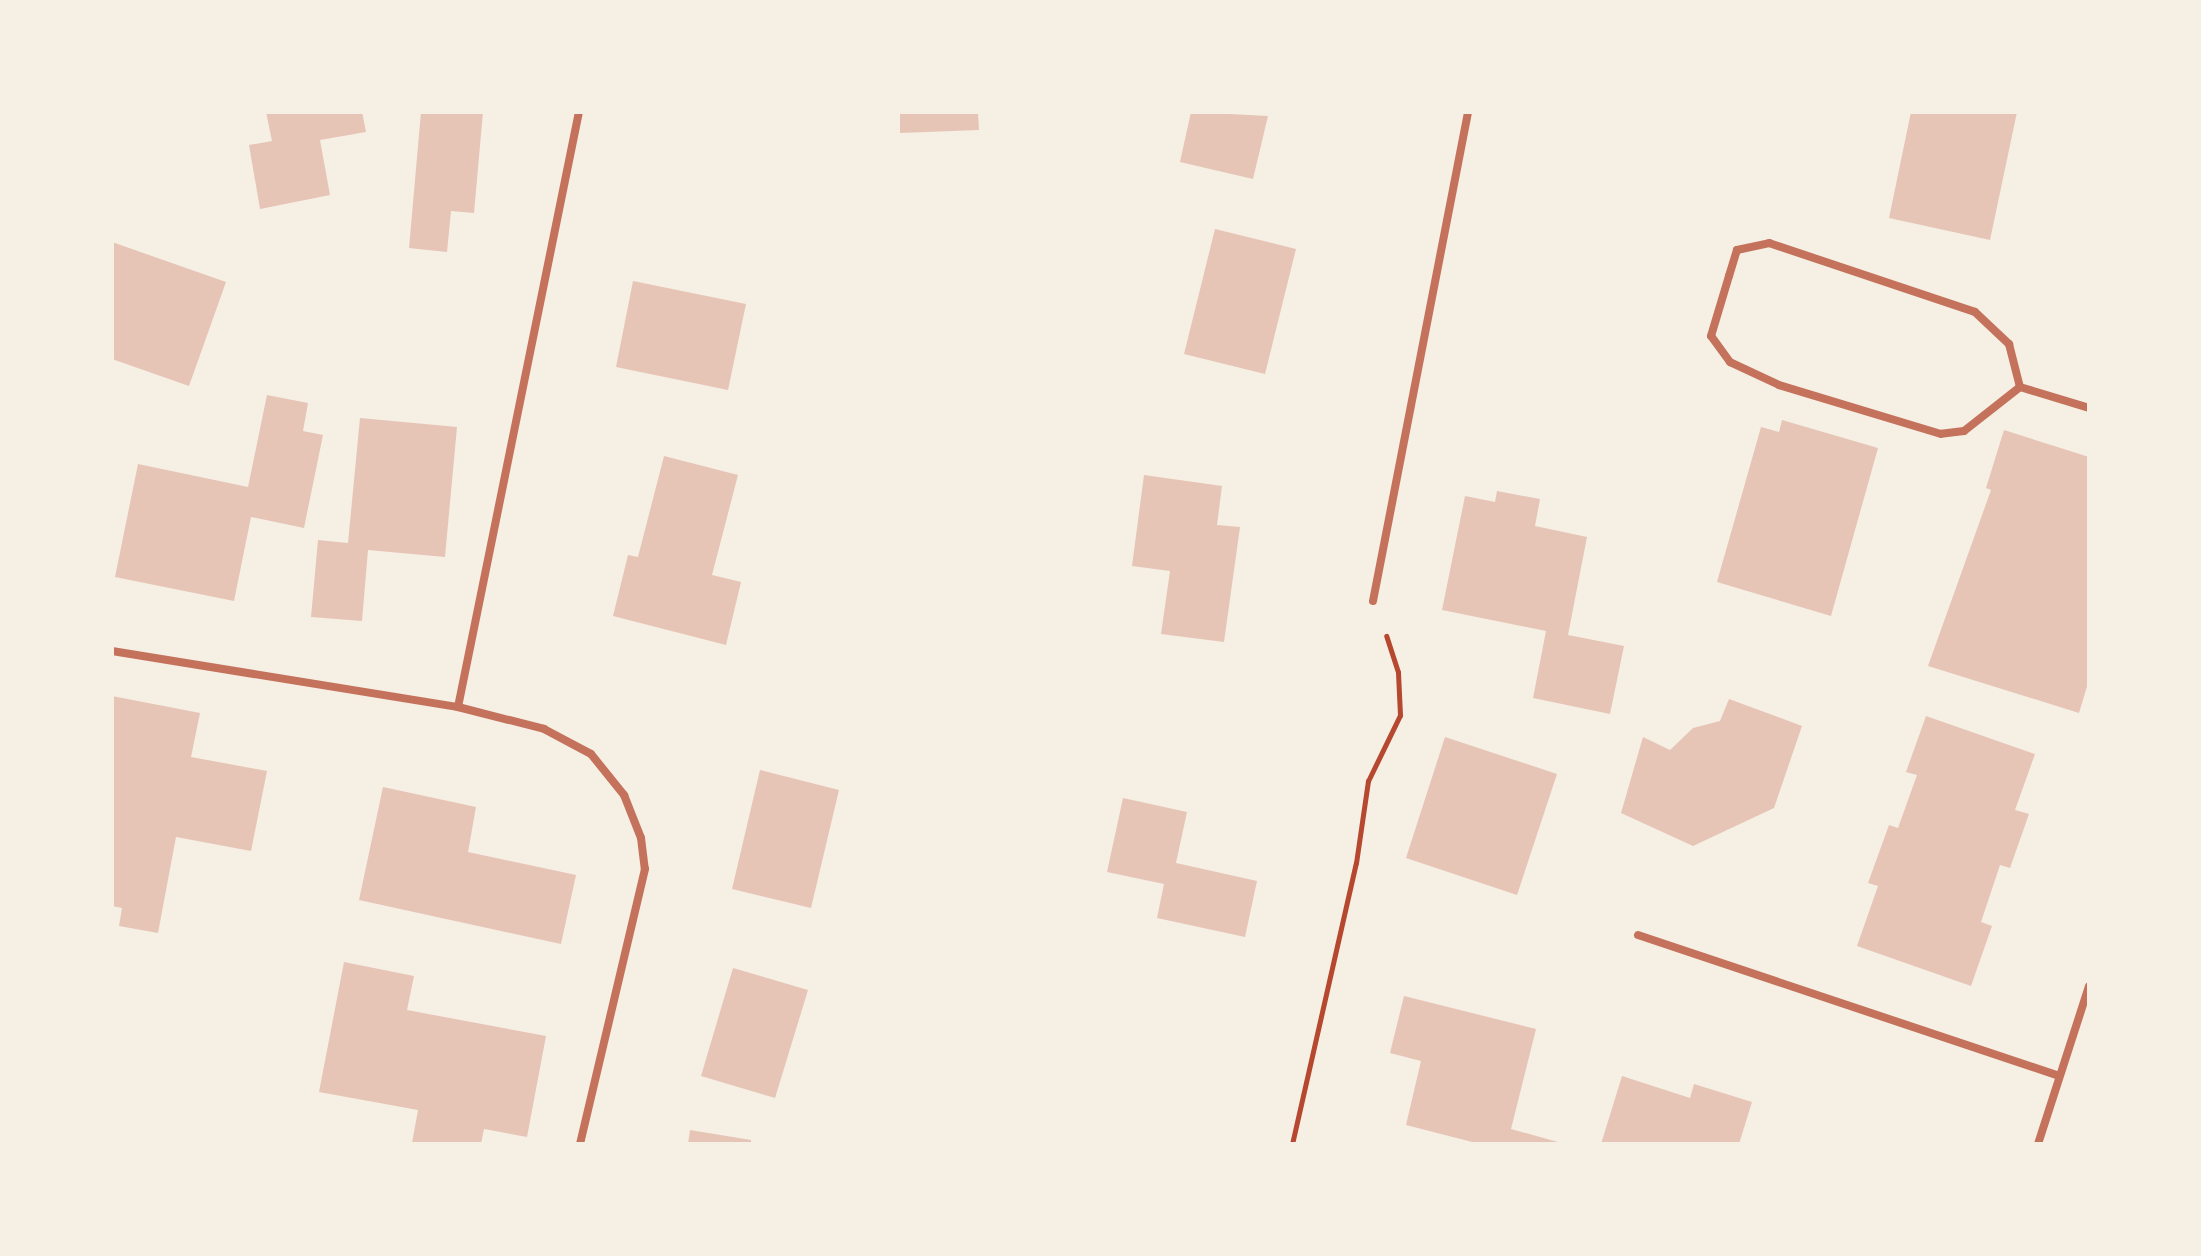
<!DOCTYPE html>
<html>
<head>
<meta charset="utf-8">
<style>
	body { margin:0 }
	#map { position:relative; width:2201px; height:1256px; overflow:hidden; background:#f6efe4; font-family:"Source Sans 3",sans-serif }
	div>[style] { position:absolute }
	.building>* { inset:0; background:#e6c5b7 }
	.path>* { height:5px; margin:-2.5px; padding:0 2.5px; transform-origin:2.5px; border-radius:2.5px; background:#b5482f }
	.minor>* { height:8px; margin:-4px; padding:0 4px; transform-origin:4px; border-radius:4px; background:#c5725c }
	span { translate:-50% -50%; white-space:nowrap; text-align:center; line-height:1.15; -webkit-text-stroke:6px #f6efe4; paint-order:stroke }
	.frame { position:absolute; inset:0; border:114px solid #f6efe4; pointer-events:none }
</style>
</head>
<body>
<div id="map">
	<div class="building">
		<i style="clip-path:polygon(266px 112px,362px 112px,366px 132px,320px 140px,330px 195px,260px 209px,249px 145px,272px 141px)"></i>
		<i style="clip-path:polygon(421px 112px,483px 112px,474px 213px,451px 211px,447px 252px,409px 248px)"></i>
		<i style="clip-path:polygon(900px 112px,978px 112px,979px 130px,900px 133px)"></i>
		<i style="clip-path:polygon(1191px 112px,1268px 116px,1253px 179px,1180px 162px)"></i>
		<i style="clip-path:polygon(1911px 112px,2017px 112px,1990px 240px,1889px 218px)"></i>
		<i style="clip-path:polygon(1215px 229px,1296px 249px,1265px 374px,1184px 354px)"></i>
		<i style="clip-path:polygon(112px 242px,226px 282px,189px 386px,112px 359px)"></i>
		<i style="clip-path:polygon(633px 281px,746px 304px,728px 390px,616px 367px)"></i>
		<i style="clip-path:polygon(267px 395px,308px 403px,303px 431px,323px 435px,304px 528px,251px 517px,234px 601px,115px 577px,138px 464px,248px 487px)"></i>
		<i style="clip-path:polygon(360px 418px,457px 427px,445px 557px,368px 550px,362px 621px,311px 617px,318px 540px,348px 543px)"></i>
		<i style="clip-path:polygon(1782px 420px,1878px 448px,1831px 616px,1717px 582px,1761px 427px,1779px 432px)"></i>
		<i style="clip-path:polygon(2004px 430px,2089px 457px,2089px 680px,2079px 713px,1928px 666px,1991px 490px,1986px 488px)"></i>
		<i style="clip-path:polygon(664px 456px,738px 475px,712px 575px,741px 582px,726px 645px,613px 616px,628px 555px,638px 557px)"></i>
		<i style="clip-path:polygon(1144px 475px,1222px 486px,1217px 525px,1240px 527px,1224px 642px,1161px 634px,1170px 571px,1132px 566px)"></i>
		<i style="clip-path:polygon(1497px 491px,1540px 499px,1535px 526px,1587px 537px,1568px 635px,1624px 646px,1610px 714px,1533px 698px,1546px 631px,1442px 610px,1465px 496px,1495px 502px)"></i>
		<i style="clip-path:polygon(112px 696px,200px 713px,191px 757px,267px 771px,251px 851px,176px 837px,158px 933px,119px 926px,122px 908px,112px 906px)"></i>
		<i style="clip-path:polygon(1729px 699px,1802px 726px,1774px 808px,1693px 846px,1621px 813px,1643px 737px,1670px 750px,1693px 728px,1720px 721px)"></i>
		<i style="clip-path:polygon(1926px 716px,2035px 754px,2015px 810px,2029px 814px,2010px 868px,2000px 865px,1981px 922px,1992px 926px,1971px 986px,1857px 946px,1878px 886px,1868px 883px,1889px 825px,1898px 828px,1917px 775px,1906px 772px)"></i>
		<i style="clip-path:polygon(1445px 737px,1557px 774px,1517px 895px,1406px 858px)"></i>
		<i style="clip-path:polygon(760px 770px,839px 790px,811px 908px,732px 889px)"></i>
		<i style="clip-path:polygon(383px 787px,476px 807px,468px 852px,576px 875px,561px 944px,359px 900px)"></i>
		<i style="clip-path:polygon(1123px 798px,1187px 812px,1176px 863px,1257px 881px,1245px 937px,1157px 918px,1164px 884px,1107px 872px)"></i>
		<i style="clip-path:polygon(344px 962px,414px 976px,407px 1010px,546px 1036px,527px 1137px,484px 1129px,481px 1144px,412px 1143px,418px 1110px,319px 1092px)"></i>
		<i style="clip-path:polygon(733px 968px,808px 990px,775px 1098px,701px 1076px)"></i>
		<i style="clip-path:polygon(1404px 996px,1536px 1029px,1511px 1129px,1565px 1144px,1480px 1144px,1406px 1125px,1421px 1061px,1390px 1053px)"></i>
		<i style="clip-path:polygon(1622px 1076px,1690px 1098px,1694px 1084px,1752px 1102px,1739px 1144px,1601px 1144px)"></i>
		<i style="clip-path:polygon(690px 1130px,751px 1140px,751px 1144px,688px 1144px)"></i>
	</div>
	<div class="path">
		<i style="left:1292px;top:1144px;width:288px;rotate:-77.2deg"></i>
		<i style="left:1356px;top:863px;width:83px;rotate:-81.7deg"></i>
		<i style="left:1368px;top:781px;width:73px;rotate:-64.1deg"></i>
		<i style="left:1400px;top:715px;width:43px;rotate:-92.7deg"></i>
		<i style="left:1398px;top:672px;width:38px;rotate:-108deg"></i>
	</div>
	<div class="minor">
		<i style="left:1769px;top:243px;width:217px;rotate:18.5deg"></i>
		<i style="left:1975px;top:312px;width:47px;rotate:43.3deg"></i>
		<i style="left:2009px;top:344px;width:44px;rotate:75.7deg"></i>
		<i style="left:2020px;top:387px;width:71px;rotate:141.8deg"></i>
		<i style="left:1964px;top:431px;width:23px;rotate:173deg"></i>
		<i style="left:1941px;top:434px;width:169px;rotate:-163.2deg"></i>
		<i style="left:1779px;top:385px;width:54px;rotate:-154.9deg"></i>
		<i style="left:1730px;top:362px;width:32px;rotate:-126deg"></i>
		<i style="left:1711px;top:336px;width:63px;rotate:-73.3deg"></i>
		<i style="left:1729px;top:276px;width:27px;rotate:-73deg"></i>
		<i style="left:1737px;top:250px;width:33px;rotate:-12deg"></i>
		<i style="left:2020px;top:387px;width:72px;rotate:16.9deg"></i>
		<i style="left:1373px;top:601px;width:498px;rotate:-79deg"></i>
		<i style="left:112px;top:651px;width:351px;rotate:9.2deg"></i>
		<i style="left:458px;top:707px;width:89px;rotate:14.3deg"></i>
		<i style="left:544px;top:729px;width:53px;rotate:28deg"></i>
		<i style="left:591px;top:754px;width:53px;rotate:51.2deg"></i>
		<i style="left:624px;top:795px;width:46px;rotate:68.4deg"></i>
		<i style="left:641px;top:838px;width:31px;rotate:83deg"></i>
		<i style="left:645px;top:869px;width:283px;rotate:103.3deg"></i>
		<i style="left:458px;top:707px;width:607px;rotate:-78.51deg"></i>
		<i style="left:1638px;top:935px;width:444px;rotate:18.5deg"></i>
		<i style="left:2038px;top:1144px;width:166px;rotate:-72.1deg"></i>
	</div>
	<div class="frame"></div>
</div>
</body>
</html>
